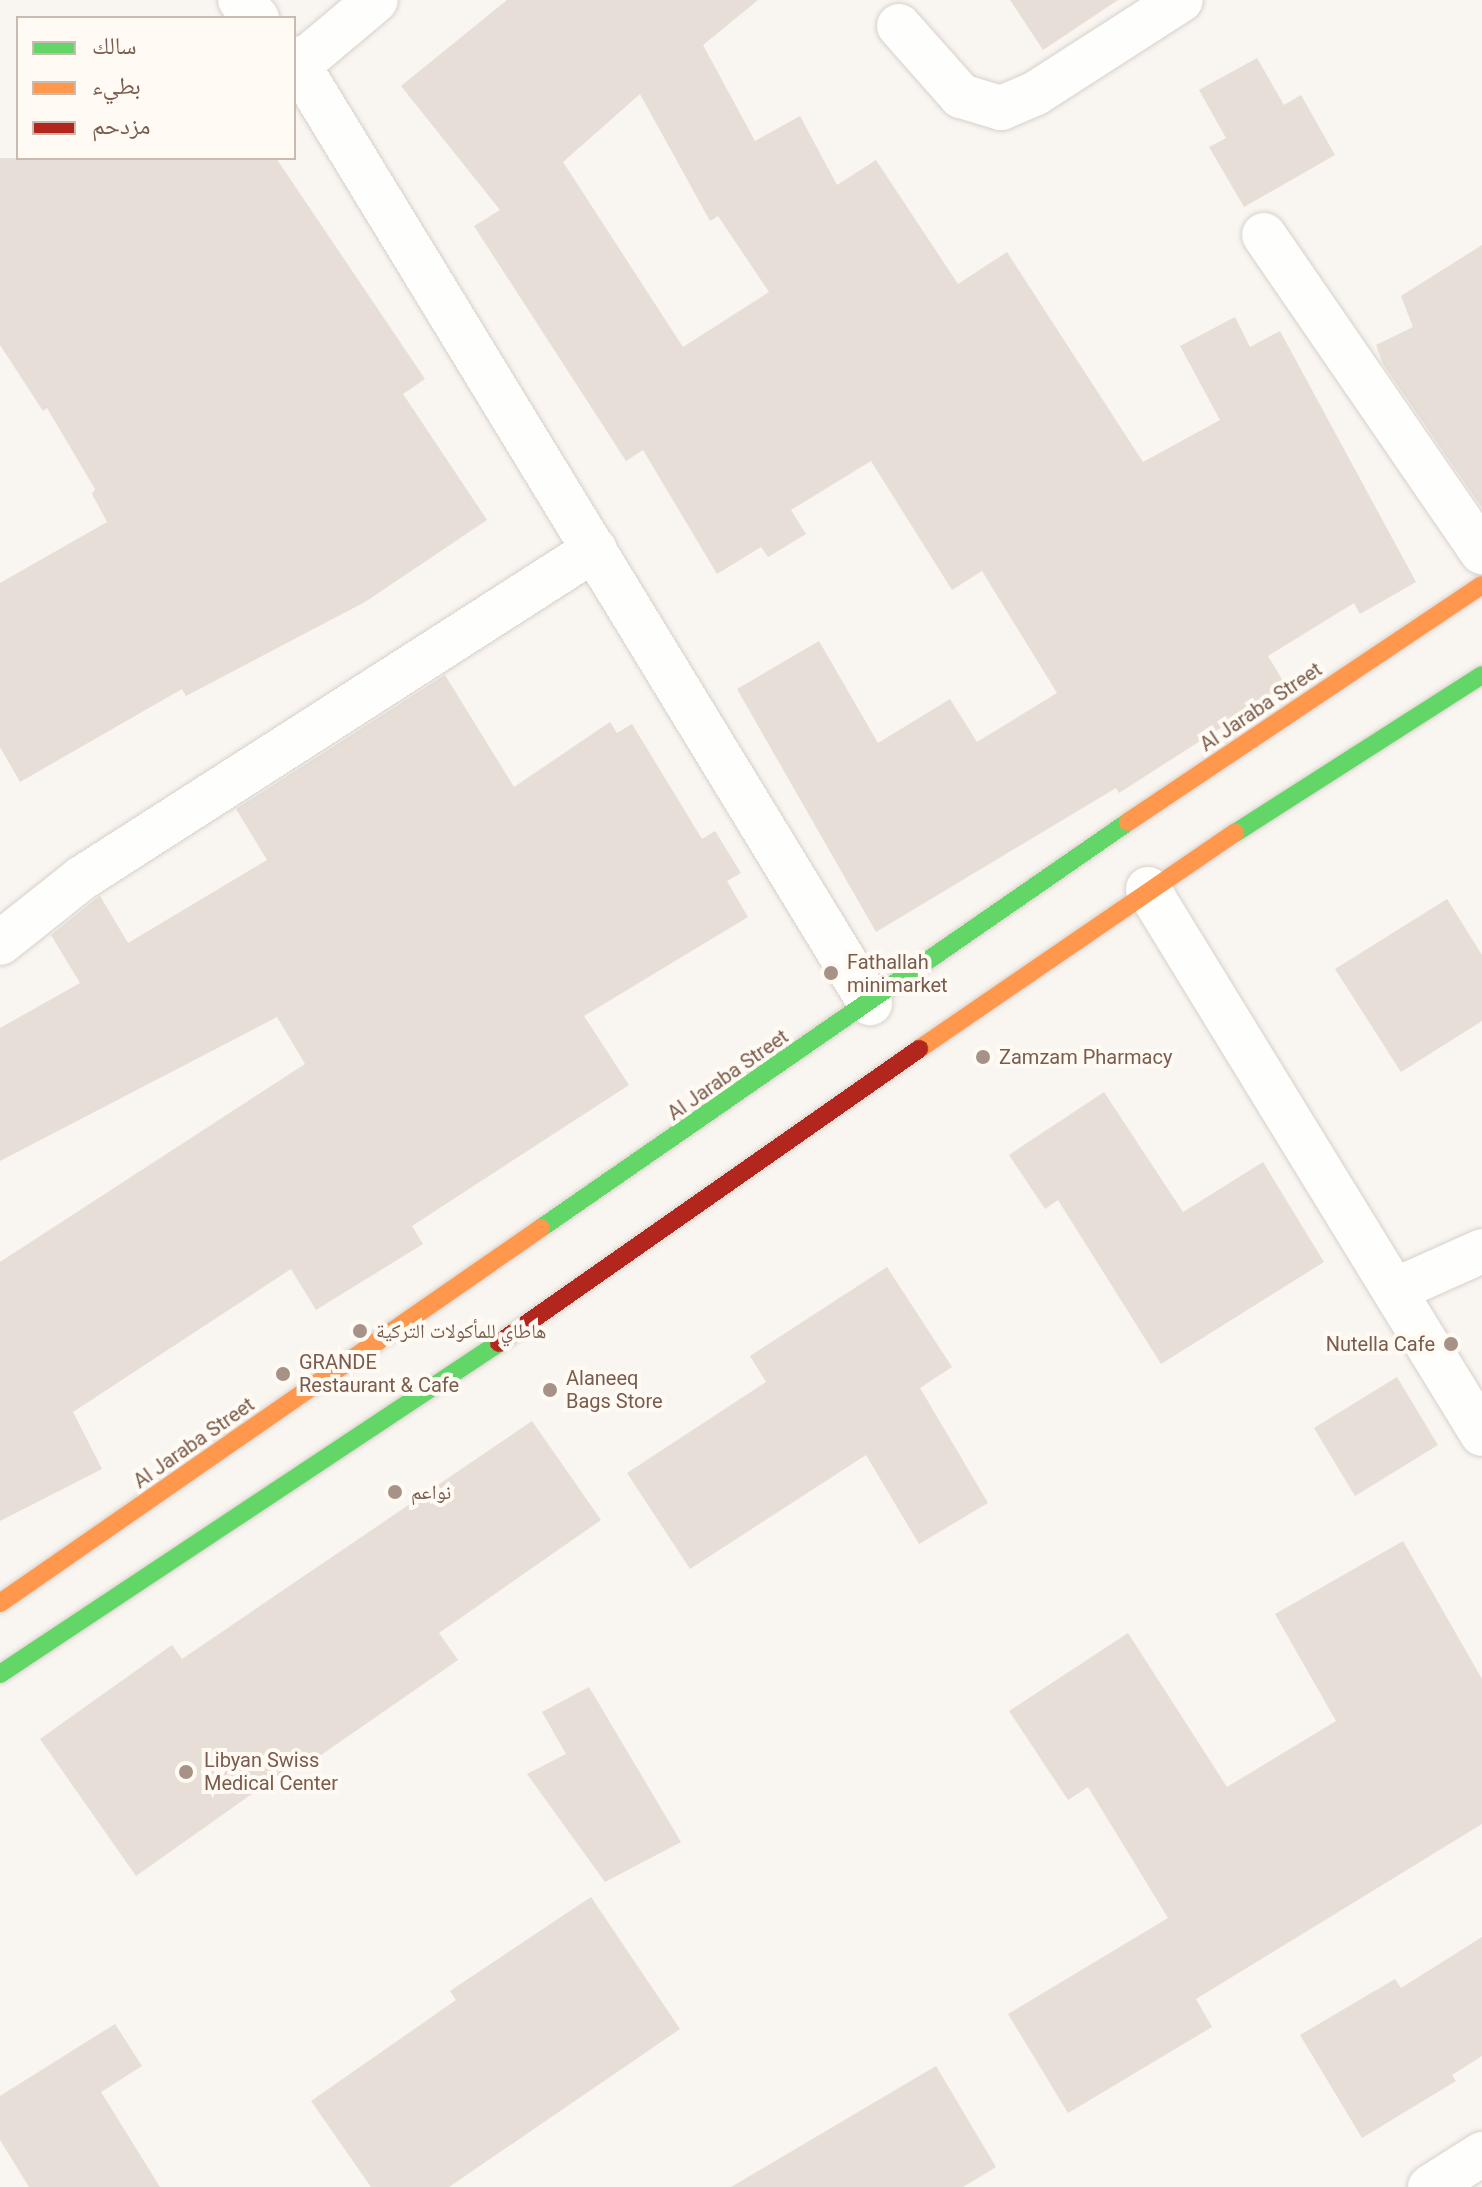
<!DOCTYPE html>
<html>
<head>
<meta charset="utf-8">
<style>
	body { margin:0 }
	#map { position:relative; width:1482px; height:2187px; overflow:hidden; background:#f9f5f0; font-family:Roboto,"Noto Naskh Arabic",sans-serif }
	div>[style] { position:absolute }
	.building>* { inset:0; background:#e6ded7 }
	.roads { filter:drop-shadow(0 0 2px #d7d1cb) drop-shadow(0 0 2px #d7d1cb) }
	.street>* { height:44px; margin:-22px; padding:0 22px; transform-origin:22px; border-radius:22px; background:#fefefd }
	.fast>* { height:18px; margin:-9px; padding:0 9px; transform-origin:9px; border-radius:9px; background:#63d668 }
	.slow>* { height:18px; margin:-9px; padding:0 9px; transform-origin:9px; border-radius:9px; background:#ff974d }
	.jam>* { height:18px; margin:-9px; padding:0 9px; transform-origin:9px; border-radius:9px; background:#b3261e }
	.dots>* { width:22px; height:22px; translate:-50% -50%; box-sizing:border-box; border:4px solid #fffaf3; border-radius:50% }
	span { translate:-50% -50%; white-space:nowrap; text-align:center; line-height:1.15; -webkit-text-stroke:8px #fffaf3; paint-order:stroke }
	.street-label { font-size:20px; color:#7a5c4d }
	.poi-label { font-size:20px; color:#7a5c4d }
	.left { translate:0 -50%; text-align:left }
	.right { translate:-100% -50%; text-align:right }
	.legend { position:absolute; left:16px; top:16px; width:280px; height:144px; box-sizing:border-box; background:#fffaf3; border:2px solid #cabbb1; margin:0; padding:10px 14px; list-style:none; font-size:24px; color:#7a5c4d }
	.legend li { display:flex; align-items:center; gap:16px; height:40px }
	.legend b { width:40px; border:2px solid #cabbb1 }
</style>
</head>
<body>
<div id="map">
	<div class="building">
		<i style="clip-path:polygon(evenodd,507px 0,758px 0,703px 45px,755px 141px,800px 116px,837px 185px,876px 160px,958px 284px,1007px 252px,1143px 462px,1220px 420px,1180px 346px,1235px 317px,1250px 347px,1280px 331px,1416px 582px,1360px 614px,1354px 603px,1268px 656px,1286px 686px,1119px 793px,1116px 788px,876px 932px,737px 689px,819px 641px,878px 743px,950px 699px,977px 742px,1057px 693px,982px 571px,952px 590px,871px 461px,791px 510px,806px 534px,768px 557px,761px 547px,717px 574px,643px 450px,626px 461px,474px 226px,500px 210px,401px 86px,507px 0,640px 94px,710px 221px,718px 216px,769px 292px,683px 347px,563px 162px,640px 94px)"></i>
		<i style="clip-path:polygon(1010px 0,1118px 0,1043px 50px)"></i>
		<i style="clip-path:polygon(1257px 58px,1284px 105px,1301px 95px,1335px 155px,1244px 207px,1209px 147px,1226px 138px,1199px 90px)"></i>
		<i style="clip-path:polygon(0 158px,276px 158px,425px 379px,403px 394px,487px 520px,365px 602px,186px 696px,182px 689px,20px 782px,0 747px,0 583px,107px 522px,92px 494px,95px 489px,47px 408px,43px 411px,0 345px)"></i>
		<i style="clip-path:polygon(1482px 245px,1482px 508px,1383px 364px,1376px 345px,1413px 327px,1401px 296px)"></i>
		<i style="clip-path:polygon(445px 675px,514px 787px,610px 722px,617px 733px,632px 724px,702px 839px,715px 831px,741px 873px,727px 881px,748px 917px,584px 1016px,629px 1085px,412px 1226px,423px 1244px,316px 1310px,291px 1269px,73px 1412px,102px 1469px,0 1521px,0 1262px,305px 1064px,277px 1017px,0 1161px,0 1028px,80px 983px,51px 935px,97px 898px,100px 896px,128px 943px,267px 860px,236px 809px)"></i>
		<i style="clip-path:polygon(1447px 899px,1482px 955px,1482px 1021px,1401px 1072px,1335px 969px)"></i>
		<i style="clip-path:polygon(1104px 1092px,1183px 1212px,1263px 1162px,1324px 1262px,1161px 1364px,1058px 1200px,1045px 1209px,1009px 1155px)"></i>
		<i style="clip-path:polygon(887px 1267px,952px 1367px,920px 1388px,988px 1503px,919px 1544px,866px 1455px,690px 1569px,627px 1473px,766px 1382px,750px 1356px)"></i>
		<i style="clip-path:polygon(1397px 1377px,1438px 1445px,1355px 1496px,1314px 1428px)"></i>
		<i style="clip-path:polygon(532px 1421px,601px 1520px,439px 1633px,458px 1660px,298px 1771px,294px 1764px,136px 1876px,40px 1739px,172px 1645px,182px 1659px)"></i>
		<i style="clip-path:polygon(1403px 1541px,1482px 1679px,1482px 1824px,1196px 1999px,1212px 2027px,1068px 2113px,1008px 2014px,1168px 1918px,1088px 1787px,1068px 1800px,1009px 1711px,1128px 1633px,1227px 1787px,1336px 1721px,1275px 1614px)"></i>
		<i style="clip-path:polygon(589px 1687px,681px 1842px,605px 1882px,527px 1774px,566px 1754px,542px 1712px)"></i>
		<i style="clip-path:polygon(591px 1897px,680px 2029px,449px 2187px,371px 2187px,311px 2101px,456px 2000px,450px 1991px)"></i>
		<i style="clip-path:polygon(1482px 1937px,1482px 2056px,1452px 2075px,1456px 2081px,1362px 2138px,1300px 2035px,1395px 1979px,1401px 1988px)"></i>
		<i style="clip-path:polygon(115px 2024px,142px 2066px,101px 2092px,160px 2187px,29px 2187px,0 2140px,0 2096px)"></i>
		<i style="clip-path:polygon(936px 2066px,996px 2167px,963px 2187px,731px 2187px)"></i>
	</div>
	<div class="roads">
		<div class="street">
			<i style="left:240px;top:0;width:25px;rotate:47deg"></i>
			<i style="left:899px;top:26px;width:94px;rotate:48.5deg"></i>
			<i style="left:961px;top:96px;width:42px;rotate:16.7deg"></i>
			<i style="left:1001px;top:108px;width:38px;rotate:-23deg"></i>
			<i style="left:1036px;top:93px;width:172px;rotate:-32.7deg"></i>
			<i style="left:294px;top:58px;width:1107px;rotate:58.64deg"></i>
			<i style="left:300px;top:64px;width:99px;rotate:-40.1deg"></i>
			<i style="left:1264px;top:235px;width:385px;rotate:55.5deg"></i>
			<i style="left:1148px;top:889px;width:639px;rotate:58.5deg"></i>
			<i style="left:0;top:943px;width:105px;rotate:-38.4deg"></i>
			<i style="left:82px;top:878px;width:609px;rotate:-32.67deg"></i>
			<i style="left:1395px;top:1290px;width:95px;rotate:-24.1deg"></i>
			<i style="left:1430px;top:2187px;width:62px;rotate:-32.4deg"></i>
		</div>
		<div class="fast">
			<i style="left:1235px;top:833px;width:293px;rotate:-32.6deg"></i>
			<i style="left:541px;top:1228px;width:714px;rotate:-34.67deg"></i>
			<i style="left:0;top:1674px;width:599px;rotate:-33.56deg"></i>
		</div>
		<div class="slow">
			<i style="left:1128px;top:822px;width:426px;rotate:-33.8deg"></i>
			<i style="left:919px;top:1049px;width:383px;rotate:-34.4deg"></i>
			<i style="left:0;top:1603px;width:658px;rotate:-34.73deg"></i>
		</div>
		<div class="jam">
			<i style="left:499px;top:1343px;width:513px;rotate:-34.99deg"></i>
		</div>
	</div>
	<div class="dots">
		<i style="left:831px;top:973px;background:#a69286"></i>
		<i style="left:983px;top:1057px;background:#a69286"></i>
		<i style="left:360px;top:1331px;background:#a69286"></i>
		<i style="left:1451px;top:1344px;background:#a69286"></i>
		<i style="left:283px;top:1374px;background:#a69286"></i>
		<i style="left:550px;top:1390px;background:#a69286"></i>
		<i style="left:395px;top:1492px;background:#a69286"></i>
		<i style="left:186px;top:1772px;background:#a69286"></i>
	</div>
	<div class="street-label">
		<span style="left:1261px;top:707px;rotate:-34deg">Al Jaraba Street</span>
		<span style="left:728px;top:1075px;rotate:-35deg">Al Jaraba Street</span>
		<span style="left:194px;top:1443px;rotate:-35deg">Al Jaraba Street</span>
	</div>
	<div class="poi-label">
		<span class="left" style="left:847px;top:974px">Fathallah<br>minimarket</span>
		<span class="left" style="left:999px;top:1057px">Zamzam Pharmacy</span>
		<span class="left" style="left:376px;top:1331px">هاطاي للمأكولات التركية</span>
		<span class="right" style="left:1435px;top:1344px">Nutella Cafe</span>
		<span class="left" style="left:299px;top:1374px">GRANDE<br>Restaurant &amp; Cafe</span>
		<span class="left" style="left:566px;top:1390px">Alaneeq<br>Bags Store</span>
		<span class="left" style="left:411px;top:1492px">نواعم</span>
		<span class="left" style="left:204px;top:1772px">Libyan Swiss<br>Medical Center</span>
	</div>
	<ul class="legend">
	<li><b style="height:10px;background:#63d668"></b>سالك</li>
	<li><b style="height:10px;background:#ff974d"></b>بطيء</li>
	<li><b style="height:10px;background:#b3261e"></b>مزدحم</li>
	</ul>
</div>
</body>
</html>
